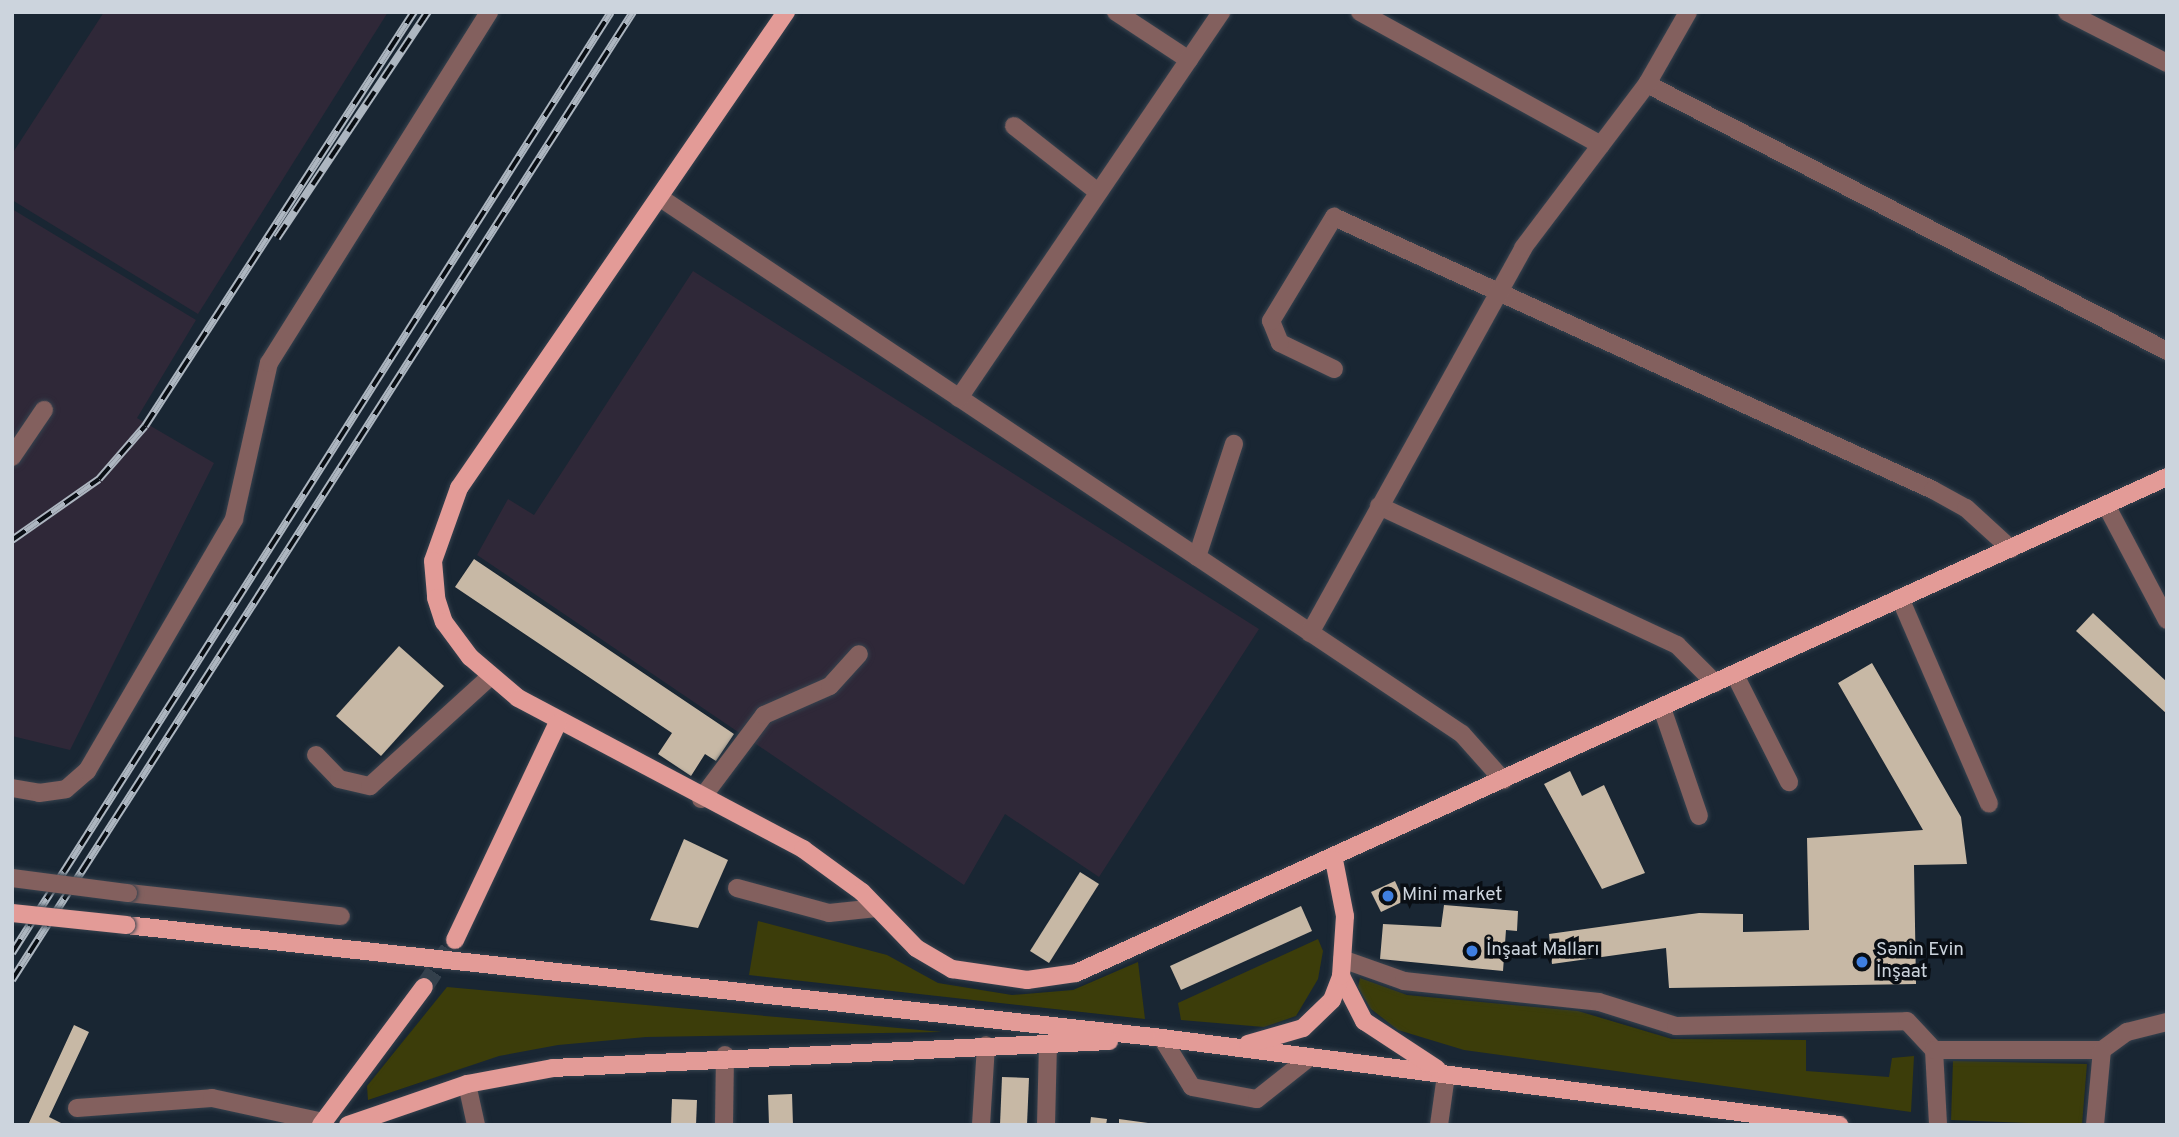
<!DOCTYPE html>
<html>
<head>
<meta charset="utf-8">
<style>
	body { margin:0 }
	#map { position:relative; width:2179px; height:1137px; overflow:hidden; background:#192633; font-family:Overpass,sans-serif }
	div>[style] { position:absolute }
	.industrial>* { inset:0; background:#2f2838 }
	.green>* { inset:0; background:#3c3d0a }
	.building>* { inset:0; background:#c7b8a5 }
	.major-tunnel>* { height:18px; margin-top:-9px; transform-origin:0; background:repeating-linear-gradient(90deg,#34404c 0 18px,transparent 0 27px) }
	.roads { filter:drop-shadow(0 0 2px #36424e) drop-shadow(0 0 2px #36424e) }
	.minor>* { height:18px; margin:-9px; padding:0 9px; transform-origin:9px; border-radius:9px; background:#83605e }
	.major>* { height:18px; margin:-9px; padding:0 9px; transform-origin:9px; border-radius:9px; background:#e39b97 }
	.rail>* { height:8px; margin-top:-4px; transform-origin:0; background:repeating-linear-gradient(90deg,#090e14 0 16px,#adb6c0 0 32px); box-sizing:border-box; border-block:2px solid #adb6c0 }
	.bridges { filter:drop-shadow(0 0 2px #36424e) drop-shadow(0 0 2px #36424e) }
	.minor-bridge>* { height:18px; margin:-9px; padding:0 9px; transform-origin:9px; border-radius:9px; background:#83605e }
	.major-bridge>* { height:18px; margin:-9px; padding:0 9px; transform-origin:9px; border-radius:9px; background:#e39b97 }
	.dots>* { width:19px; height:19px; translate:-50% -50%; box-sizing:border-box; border:4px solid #090e14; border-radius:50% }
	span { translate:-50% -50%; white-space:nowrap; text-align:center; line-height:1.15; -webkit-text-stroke:7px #090e14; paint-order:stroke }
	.poi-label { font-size:19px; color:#ccd4dd }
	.left { translate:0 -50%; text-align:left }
	.frame { position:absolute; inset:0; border:14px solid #ccd4dd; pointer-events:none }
</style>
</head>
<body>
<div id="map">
	<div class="industrial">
		<i style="clip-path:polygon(104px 12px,388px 12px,198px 314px,12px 200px,12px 154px)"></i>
		<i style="clip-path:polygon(12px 209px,196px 320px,137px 418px,214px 463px,70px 750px,12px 736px)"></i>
		<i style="clip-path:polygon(693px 271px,1259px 629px,1099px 877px,1005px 814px,964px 885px,477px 555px,508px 499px,534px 515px)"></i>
	</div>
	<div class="green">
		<i style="clip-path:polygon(758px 921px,887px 955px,938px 983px,1012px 995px,1073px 990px,1138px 962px,1145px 1019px,749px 975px)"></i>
		<i style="clip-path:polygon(1318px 939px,1323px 951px,1318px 979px,1296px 1016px,1264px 1027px,1181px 1020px,1178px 1003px)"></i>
		<i style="clip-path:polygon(1360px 978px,1407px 995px,1578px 1011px,1672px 1039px,1806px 1040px,1806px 1071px,1889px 1077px,1892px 1058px,1914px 1056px,1911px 1112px,1464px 1050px,1398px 1030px,1371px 1009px,1358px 987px)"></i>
		<i style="clip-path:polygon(447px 987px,942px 1032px,646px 1037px,558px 1045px,499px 1056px,368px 1100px,367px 1086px)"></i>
		<i style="clip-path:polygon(1953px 1061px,2087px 1064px,2082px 1125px,1951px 1120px)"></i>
	</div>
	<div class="building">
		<i style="clip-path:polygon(474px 559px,734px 734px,716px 761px,705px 754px,691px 776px,658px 754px,672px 733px,455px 587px)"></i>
		<i style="clip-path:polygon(2093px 613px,2167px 682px,2167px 714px,2076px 631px)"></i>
		<i style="clip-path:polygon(399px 646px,444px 686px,381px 756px,336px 716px)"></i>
		<i style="clip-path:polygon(1872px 663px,1961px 817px,1967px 864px,1914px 865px,1916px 984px,1669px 988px,1666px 948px,1552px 964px,1549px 934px,1699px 913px,1743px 914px,1743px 932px,1809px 930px,1807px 838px,1923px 830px,1838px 683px)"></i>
		<i style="clip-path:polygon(1570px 771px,1582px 796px,1604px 785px,1645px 873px,1602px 889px,1544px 784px)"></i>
		<i style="clip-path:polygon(684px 839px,728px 860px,698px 928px,650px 920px)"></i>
		<i style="clip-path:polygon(1080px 872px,1099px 884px,1049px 963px,1030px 951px)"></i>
		<i style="clip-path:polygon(1395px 881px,1404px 901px,1381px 912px,1371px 892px)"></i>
		<i style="clip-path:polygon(1444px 905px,1518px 911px,1517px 931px,1506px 930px,1503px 971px,1380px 959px,1383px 924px,1441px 927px)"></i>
		<i style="clip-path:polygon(1301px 906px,1312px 931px,1181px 990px,1170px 966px)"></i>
		<i style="clip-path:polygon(74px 1025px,89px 1032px,49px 1117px,65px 1125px,28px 1125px)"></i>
		<i style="clip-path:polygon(1002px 1077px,1029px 1078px,1027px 1125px,1000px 1125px)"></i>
		<i style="clip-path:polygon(792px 1094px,793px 1125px,769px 1125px,768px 1095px)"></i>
		<i style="clip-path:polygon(672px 1099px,697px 1100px,696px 1125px,671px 1125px)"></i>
		<i style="clip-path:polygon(1091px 1117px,1107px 1119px,1106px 1125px,1090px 1125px)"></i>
		<i style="clip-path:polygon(1119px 1119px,1148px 1123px,1148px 1125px,1119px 1125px)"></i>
	</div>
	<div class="major-tunnel">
		<i style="left:424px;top:987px;width:56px;rotate:-56.6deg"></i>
	</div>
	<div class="roads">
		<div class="minor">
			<i style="left:1116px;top:12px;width:87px;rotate:33.3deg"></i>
			<i style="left:1360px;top:12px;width:275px;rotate:28.9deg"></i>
			<i style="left:2067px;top:12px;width:112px;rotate:27deg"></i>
			<i style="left:1647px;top:84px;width:585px;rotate:27.18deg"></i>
			<i style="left:1014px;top:126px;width:107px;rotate:38.2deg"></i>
			<i style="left:662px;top:199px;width:962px;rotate:33.77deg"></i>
			<i style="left:1462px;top:734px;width:62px;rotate:48.3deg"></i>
			<i style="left:1334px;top:369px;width:60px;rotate:-154.3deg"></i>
			<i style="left:1280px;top:343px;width:24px;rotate:-112deg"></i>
			<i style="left:1271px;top:321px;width:122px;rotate:-58.8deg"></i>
			<i style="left:1334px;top:217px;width:658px;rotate:24.5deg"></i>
			<i style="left:1933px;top:490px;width:38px;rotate:29deg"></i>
			<i style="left:1966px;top:508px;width:61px;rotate:42.3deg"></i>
			<i style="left:959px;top:398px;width:467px;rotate:-55.8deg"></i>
			<i style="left:12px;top:457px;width:57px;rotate:-55.8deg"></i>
			<i style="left:2106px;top:505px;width:130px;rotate:62.1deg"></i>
			<i style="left:1379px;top:506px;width:329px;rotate:25deg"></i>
			<i style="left:1677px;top:645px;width:54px;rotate:45deg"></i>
			<i style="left:1197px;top:557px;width:119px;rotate:-71.9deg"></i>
			<i style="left:1900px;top:598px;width:224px;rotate:66.6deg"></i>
			<i style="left:1310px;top:633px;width:440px;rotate:-61deg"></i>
			<i style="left:1523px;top:248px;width:206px;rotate:-52.9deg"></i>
			<i style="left:1647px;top:84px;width:83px;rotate:-60.3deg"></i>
			<i style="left:1735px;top:675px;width:120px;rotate:63.2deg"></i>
			<i style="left:1662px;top:708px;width:114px;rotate:71.1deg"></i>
			<i style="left:316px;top:755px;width:33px;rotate:46deg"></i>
			<i style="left:339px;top:779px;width:32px;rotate:13deg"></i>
			<i style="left:370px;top:786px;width:164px;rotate:-42.3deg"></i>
			<i style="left:12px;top:788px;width:27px;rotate:10deg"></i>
			<i style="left:39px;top:793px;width:27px;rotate:-8deg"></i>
			<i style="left:66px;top:789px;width:28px;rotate:-41deg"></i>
			<i style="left:87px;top:771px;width:292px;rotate:-59.7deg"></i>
			<i style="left:234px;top:519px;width:160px;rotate:-77.4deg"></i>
			<i style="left:269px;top:363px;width:414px;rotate:-57.9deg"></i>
			<i style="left:701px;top:799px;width:105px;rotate:-53.1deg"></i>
			<i style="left:764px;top:715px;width:72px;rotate:-23.7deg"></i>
			<i style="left:830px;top:686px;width:43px;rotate:-47.8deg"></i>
			<i style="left:737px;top:888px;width:95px;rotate:15.2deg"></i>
			<i style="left:829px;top:913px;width:48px;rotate:-5.9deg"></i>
			<i style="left:128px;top:893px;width:214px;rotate:6.2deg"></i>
			<i style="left:1342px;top:959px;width:66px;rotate:19.5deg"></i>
			<i style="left:1404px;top:981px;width:196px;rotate:6.1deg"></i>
			<i style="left:1599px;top:1002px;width:81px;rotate:17.3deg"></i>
			<i style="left:1676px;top:1026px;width:231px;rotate:-1.2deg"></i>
			<i style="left:1907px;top:1021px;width:40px;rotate:47deg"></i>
			<i style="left:1934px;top:1050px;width:75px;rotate:86.9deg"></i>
			<i style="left:1162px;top:1038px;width:57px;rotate:58.5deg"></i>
			<i style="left:1192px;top:1087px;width:66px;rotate:10.5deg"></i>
			<i style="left:1257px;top:1099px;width:68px;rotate:-38.4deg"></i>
			<i style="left:1934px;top:1050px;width:168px"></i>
			<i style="left:2102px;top:1050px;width:31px;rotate:-36deg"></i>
			<i style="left:2127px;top:1032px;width:41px;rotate:-14deg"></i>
			<i style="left:467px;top:1084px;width:42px;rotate:77.6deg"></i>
			<i style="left:77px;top:1108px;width:135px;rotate:-4.2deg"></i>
			<i style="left:212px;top:1098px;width:114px;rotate:12.2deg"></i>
			<i style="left:724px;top:1125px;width:70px;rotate:-89.2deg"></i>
			<i style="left:981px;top:1125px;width:80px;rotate:-86.4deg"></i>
			<i style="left:1046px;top:1125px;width:81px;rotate:-88.6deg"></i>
			<i style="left:1439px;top:1125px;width:50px;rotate:-82deg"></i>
			<i style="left:2095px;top:1125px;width:75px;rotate:-84.7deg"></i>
		</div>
		<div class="major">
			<i style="left:786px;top:12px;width:577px;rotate:124.49deg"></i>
			<i style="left:459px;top:488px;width:77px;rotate:109.6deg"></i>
			<i style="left:433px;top:561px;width:37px;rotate:85deg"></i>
			<i style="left:436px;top:598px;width:25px;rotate:72deg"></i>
			<i style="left:444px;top:622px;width:44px;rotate:53.4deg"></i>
			<i style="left:470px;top:657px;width:63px;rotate:40.5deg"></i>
			<i style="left:518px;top:698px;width:323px;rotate:27.9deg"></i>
			<i style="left:803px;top:849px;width:73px;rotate:36.1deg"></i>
			<i style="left:862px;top:892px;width:78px;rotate:46deg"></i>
			<i style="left:916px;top:948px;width:42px;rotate:30.3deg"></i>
			<i style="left:952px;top:969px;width:76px;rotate:8.3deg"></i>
			<i style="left:1027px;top:980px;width:49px;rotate:-8.1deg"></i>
			<i style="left:1076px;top:973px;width:1198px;rotate:-24.45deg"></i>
			<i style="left:126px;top:925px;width:1042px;rotate:6.22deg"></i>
			<i style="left:1162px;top:1038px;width:683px;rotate:7.32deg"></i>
			<i style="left:455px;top:940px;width:239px;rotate:-64.7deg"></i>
			<i style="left:1341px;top:976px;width:51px;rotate:62.9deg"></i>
			<i style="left:1364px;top:1021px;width:87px;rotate:33.3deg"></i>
			<i style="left:1248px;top:1044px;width:57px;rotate:-16.2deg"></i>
			<i style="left:1303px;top:1028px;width:40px;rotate:-44deg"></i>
			<i style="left:1332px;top:1000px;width:26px;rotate:-69deg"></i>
			<i style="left:1341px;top:976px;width:60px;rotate:-86.2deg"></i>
			<i style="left:1345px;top:916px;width:57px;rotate:-101.1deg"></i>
			<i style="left:321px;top:1125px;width:172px;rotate:-53.3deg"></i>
			<i style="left:348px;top:1125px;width:126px;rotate:-19deg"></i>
			<i style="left:467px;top:1084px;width:87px;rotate:-10.5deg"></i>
			<i style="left:553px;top:1068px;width:557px;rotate:-2.78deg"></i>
		</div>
	</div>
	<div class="rail">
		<i style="left:277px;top:238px;width:272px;rotate:-56.3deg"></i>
		<i style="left:12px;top:540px;width:106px;rotate:-35deg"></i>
		<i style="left:99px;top:479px;width:70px;rotate:-49deg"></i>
		<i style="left:145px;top:426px;width:494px;rotate:-57deg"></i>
		<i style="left:12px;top:953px;width:1115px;rotate:-57.52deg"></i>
		<i style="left:12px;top:980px;width:1150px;rotate:-57.32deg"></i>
	</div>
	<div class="bridges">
		<div class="minor-bridge">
			<i style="left:12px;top:878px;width:117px;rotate:7.4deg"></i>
		</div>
		<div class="major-bridge">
			<i style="left:12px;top:913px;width:115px;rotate:6deg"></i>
		</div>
	</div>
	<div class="dots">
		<i style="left:1388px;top:896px;background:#3f7fe0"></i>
		<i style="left:1472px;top:951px;background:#3f7fe0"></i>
		<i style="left:1862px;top:962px;background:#3f7fe0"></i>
	</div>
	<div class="poi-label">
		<span class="left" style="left:1402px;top:896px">Mini market</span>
		<span class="left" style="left:1486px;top:951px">İnşaat Malları</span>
		<span class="left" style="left:1876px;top:962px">Sənin Evin<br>İnşaat</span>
	</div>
	<div class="frame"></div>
</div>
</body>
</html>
